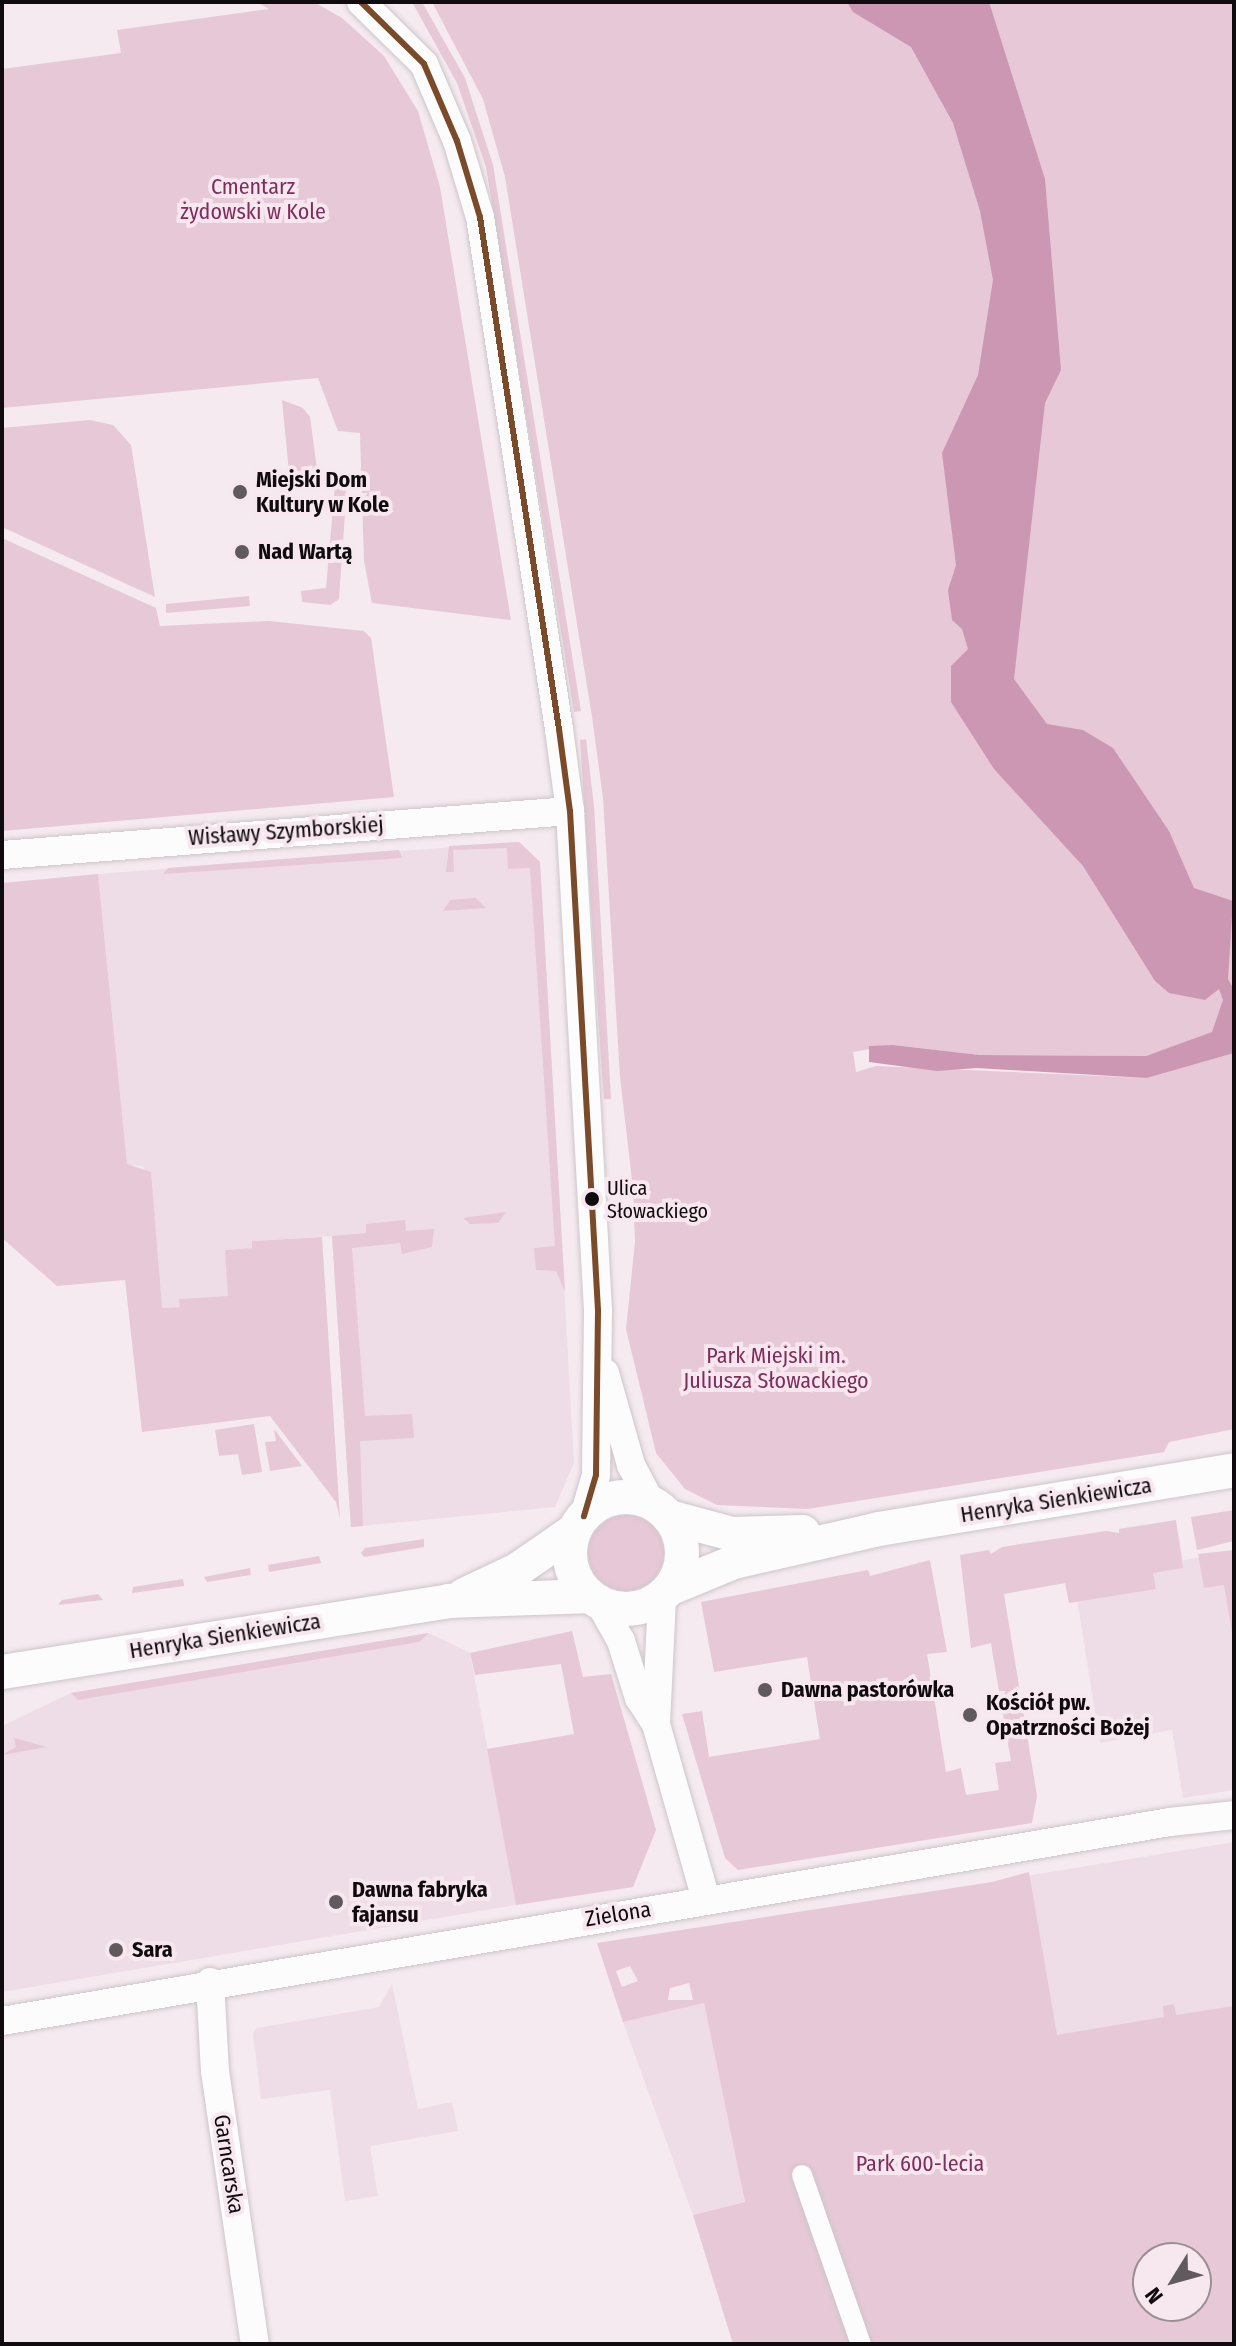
<!DOCTYPE html>
<html>
<head>
<meta charset="utf-8">
<style>
	body { margin:0 }
	#map { position:relative; width:1236px; height:2346px; overflow:hidden; background:#f4eaef; font-family:"Fira Sans Condensed",sans-serif }
	div>[style] { position:absolute }
	.built>* { inset:0; background:#eedde6 }
	.green>* { inset:0; background:#e7c8d7 }
	.round { border-radius:50% }
	.water>* { inset:0; background:#cc97b3 }
	.roads { filter:drop-shadow(0 0 2px #cdc5c9) drop-shadow(0 0 2px #cdc5c9) }
	.pedestrian>* { height:20px; margin:-10px; padding:0 10px; transform-origin:10px; border-radius:10px; background:#fdfcfd }
	.minor>* { height:28px; margin:-14px; padding:0 14px; transform-origin:14px; border-radius:14px; background:#fdfcfd }
	.tertiary>* { height:34px; margin:-17px; padding:0 17px; transform-origin:17px; border-radius:17px; background:#fdfcfd }
	.tertiary>.ring { margin:-17px; padding:0; box-sizing:content-box; background:none; border:34px solid #fdfcfd; border-radius:50% }
	.bus-1>* { height:6px; margin:-3px; padding:0 3px; transform-origin:3px; border-radius:3px; background:#7a4b2a }
	.dots>* { width:22px; height:22px; translate:-50% -50%; box-sizing:border-box; border:4px solid #f7e7ee; border-radius:50% }
	span { translate:-50% -50%; white-space:nowrap; text-align:center; line-height:1.15; -webkit-text-stroke:8px #f7e7ee; paint-order:stroke }
	.bus-label { font-size:20px; color:#100b0e }
	.left { translate:0 -50%; text-align:left }
	.park-label { font-size:22px; color:#812c5d }
	.poi-label { font-size:22px; color:#100b0e; font-weight:700 }
	.street-label { font-size:22px; color:#100b0e }
	.frame { position:absolute; inset:0; border:4px solid #100b0e; pointer-events:none }
	.north { position:absolute; left:1132px; top:2242px; width:80px; height:80px; box-sizing:border-box; background:#f7e7ee; border:2px solid #9b8f94; border-radius:50%; rotate:233deg; font-size:22px; font-weight:700; line-height:32px; text-align:center; color:#100b0e }
	.north::after { content:''; display:block; margin:auto; width:28px; height:36px; background:#60595d; clip-path:polygon(50% 0,100% 100%,50% 72%,0 100%) }
</style>
</head>
<body>
<div id="map">
	<div class="built">
		<i style="clip-path:polygon(519px 842px,540px 862px,574px 1463px,555px 1507px,351px 1527px,332px 1236px,252px 1241px,252px 1248px,225px 1250px,229px 1296px,180px 1299px,180px 1307px,162px 1308px,143px 1166px,127px 1165px,98px 874px)"></i>
		<i style="clip-path:polygon(1178px 1532px,1183px 1560px,1234px 1552px,1234px 1790px,1183px 1798px,1172px 1730px,1100px 1743px,1069px 1549px)"></i>
		<i style="clip-path:polygon(429px 1633px,470px 1653px,516px 1905px,2px 1992px,2px 1726px,71px 1693px)"></i>
		<i style="clip-path:polygon(1234px 1842px,1234px 2024px,1054px 2046px,1026px 1876px)"></i>
		<i style="clip-path:polygon(392px 1984px,418px 2109px,452px 2102px,458px 2131px,370px 2146px,378px 2196px,345px 2201px,330px 2090px,261px 2099px,253px 2034px,257px 2028px,379px 2007px)"></i>
		<i style="clip-path:polygon(704px 2003px,745px 2202px,693px 2215px,623px 2022px)"></i>
	</div>
	<div class="green">
		<i style="clip-path:polygon(257px 2px,314px 2px,342px 18px,384px 56px,418px 111px,440px 187px,511px 620px,372px 603px,364px 561px,360px 433px,338px 431px,318px 378px,2px 408px,2px 69px,121px 53px,117px 30px,269px 9px)"></i>
		<i style="clip-path:polygon(412px 2px,422px 2px,465px 78px,493px 165px,581px 711px,574px 712px,486px 167px,457px 83px)"></i>
		<i style="clip-path:polygon(432px 2px,1234px 2px,1234px 1028px,1146px 1056px,980px 1055px,893px 1045px,853px 1052px,856px 1072px,876px 1066px,1147px 1078px,1234px 1053px,1234px 1429px,1169px 1442px,1164px 1452px,807px 1509px,717px 1505px,685px 1489px,656px 1453px,626px 1329px,635px 1242px,633px 1189px,620px 1077px,603px 798px,592px 717px,505px 177px,483px 99px)"></i>
		<i style="clip-path:polygon(282px 400px,303px 408px,310px 417px,317px 469px,289px 472px)"></i>
		<i style="clip-path:polygon(90px 420px,113px 425px,131px 445px,155px 597px,2px 527px,2px 428px)"></i>
		<i style="clip-path:polygon(335px 484px,346px 491px,346px 499px,339px 599px,330px 605px,302px 602px,301px 591px,326px 588px)"></i>
		<i style="clip-path:polygon(2px 538px,156px 608px,160px 626px,269px 621px,364px 631px,371px 638px,394px 797px,2px 831px)"></i>
		<i style="clip-path:polygon(249px 596px,250px 606px,166px 613px,166px 604px)"></i>
		<i style="clip-path:polygon(586px 739px,594px 806px,611px 1099px,604px 1099px,602px 1074px,580px 740px)"></i>
		<i style="clip-path:polygon(519px 842px,540px 862px,565px 1292px,556px 1271px,536px 1270px,534px 1248px,555px 1246px,530px 868px,508px 869px,507px 848px,453px 850px,454px 872px,446px 872px,449px 846px)"></i>
		<i style="clip-path:polygon(399px 850px,402px 858px,163px 874px,168px 868px)"></i>
		<i style="clip-path:polygon(98px 874px,127px 1164px,151px 1172px,162px 1308px,180px 1307px,179px 1299px,228px 1296px,225px 1250px,252px 1248px,252px 1241px,322px 1237px,340px 1519px,336px 1502px,270px 1416px,142px 1432px,125px 1280px,57px 1286px,2px 1238px,2px 883px)"></i>
		<i style="clip-path:polygon(476px 898px,486px 908px,443px 911px,450px 900px)"></i>
		<i style="clip-path:polygon(506px 1212px,498px 1223px,470px 1224px,463px 1218px)"></i>
		<i style="clip-path:polygon(405px 1220px,406px 1231px,434px 1229px,432px 1247px,402px 1254px,400px 1243px,352px 1248px,365px 1416px,412px 1414px,414px 1438px,360px 1441px,363px 1526px,351px 1527px,332px 1236px,366px 1233px,366px 1224px)"></i>
		<i style="clip-path:polygon(254px 1424px,262px 1472px,242px 1475px,238px 1454px,219px 1456px,215px 1430px)"></i>
		<i style="clip-path:polygon(274px 1429px,302px 1466px,270px 1471px,265px 1442px,276px 1441px)"></i>
		<i style="clip-path:polygon(1234px 1510px,1234px 1541px,1197px 1550px,1191px 1517px)"></i>
		<i class="round" style="left:588px;top:1515px;width:76px;height:76px"></i>
		<i style="clip-path:polygon(1176px 1520px,1183px 1568px,1153px 1573px,1156px 1589px,1069px 1603px,1065px 1583px,1004px 1594px,1037px 1796px,1032px 1823px,738px 1870px,725px 1858px,682px 1714px,702px 1711px,709px 1757px,820px 1739px,807px 1657px,714px 1672px,701px 1602px,868px 1570px,870px 1576px,930px 1560px,947px 1652px,927px 1654px,946px 1772px,961px 1768px,966px 1795px,999px 1790px,995px 1763px,1011px 1761px,992px 1650px,991px 1643px,971px 1648px,960px 1555px,989px 1550px,991px 1554px,1002px 1547px,1106px 1531px,1119px 1533px,1119px 1529px)"></i>
		<i style="clip-path:polygon(424px 1539px,424px 1547px,364px 1557px,361px 1553px,365px 1548px)"></i>
		<i style="clip-path:polygon(1234px 1550px,1234px 1645px,1224px 1585px,1204px 1588px,1198px 1554px)"></i>
		<i style="clip-path:polygon(319px 1556px,321px 1563px,269px 1572px,268px 1565px)"></i>
		<i style="clip-path:polygon(250px 1568px,251px 1575px,207px 1582px,204px 1577px)"></i>
		<i style="clip-path:polygon(183px 1579px,184px 1586px,132px 1593px,133px 1587px)"></i>
		<i style="clip-path:polygon(98px 1594px,103px 1600px,58px 1605px,62px 1600px)"></i>
		<i style="clip-path:polygon(572px 1631px,583px 1677px,611px 1674px,656px 1830px,633px 1887px,516px 1905px,487px 1749px,574px 1734px,561px 1664px,475px 1675px,470px 1653px)"></i>
		<i style="clip-path:polygon(429px 1633px,419px 1642px,78px 1700px,71px 1693px)"></i>
		<i style="clip-path:polygon(14px 1738px,47px 1747px,2px 1755px,16px 1747px)"></i>
		<i style="clip-path:polygon(evenodd,1029px 1872px,1057px 2035px,1164px 2017px,1163px 2006px,1174px 2004px,1176px 2015px,1234px 2006px,1234px 2344px,733px 2344px,693px 2215px,745px 2202px,704px 2003px,623px 2022px,597px 1943px,992px 1882px,1029px 1872px,630px 1966px,638px 1981px,622px 1987px,616px 1971px,630px 1966px,1029px 1872px,689px 1983px,693px 2000px,668px 2000px,670px 1988px,689px 1983px,1029px 1872px,1148px 2258px,1196px 2258px,1196px 2306px,1148px 2306px,1148px 2258px)"></i>
	</div>
	<div class="water">
		<i style="clip-path:polygon(847px 2px,989px 2px,1045px 179px,1061px 370px,1045px 403px,1014px 679px,1047px 724px,1083px 730px,1113px 748px,1169px 831px,1194px 888px,1233px 901px,1228px 979px,1234px 990px,1234px 1053px,1147px 1078px,977px 1068px,937px 1071px,869px 1062px,869px 1046px,893px 1045px,980px 1055px,1146px 1056px,1212px 1032px,1223px 1000px,1219px 989px,1205px 1000px,1169px 993px,1155px 981px,1083px 866px,994px 769px,951px 702px,951px 666px,968px 649px,962px 629px,952px 620px,948px 590px,956px 565px,942px 453px,978px 375px,993px 280px,980px 211px,953px 123px,911px 47px,853px 12px)"></i>
	</div>
	<div class="roads">
		<div class="pedestrian">
			<i style="left:802px;top:2175px;width:179px;rotate:70.8deg"></i>
		</div>
		<div class="minor">
			<i style="left:361px;top:2px;width:88px;rotate:44.5deg"></i>
			<i style="left:424px;top:64px;width:84px;rotate:66.8deg"></i>
			<i style="left:457px;top:141px;width:79px;rotate:73.2deg"></i>
			<i style="left:480px;top:217px;width:518px;rotate:81.23deg"></i>
			<i style="left:559px;top:729px;width:83px;rotate:82.4deg"></i>
			<i style="left:570px;top:811px;width:501px;rotate:86.79deg"></i>
			<i style="left:598px;top:1311px;width:164px;rotate:90.7deg"></i>
			<i style="left:596px;top:1475px;width:43px;rotate:106.3deg"></i>
			<i style="left:2px;top:855px;width:570px;rotate:-4.43deg"></i>
			<i style="left:605px;top:1373px;width:96px;rotate:74.2deg"></i>
			<i style="left:631px;top:1465px;width:43px;rotate:62.2deg"></i>
			<i style="left:662px;top:1597px;width:127px;rotate:92.7deg"></i>
			<i style="left:656px;top:1724px;width:183px;rotate:74.1deg"></i>
			<i style="left:599px;top:1602px;width:45px;rotate:60.6deg"></i>
			<i style="left:621px;top:1641px;width:60px;rotate:72.5deg"></i>
			<i style="left:639px;top:1698px;width:31px;rotate:57deg"></i>
			<i style="left:210px;top:1982px;width:89px;rotate:86.8deg"></i>
			<i style="left:215px;top:2071px;width:276px;rotate:81.7deg"></i>
			<i style="left:2px;top:2021px;width:1185px;rotate:-9.67deg"></i>
			<i style="left:1170px;top:1822px;width:64px;rotate:-6.2deg"></i>
		</div>
		<div class="tertiary">
			<i class="ring" style="left:570px;top:1497px;width:78px;height:78px"></i>
			<i style="left:669px;top:1517px;width:65px;rotate:15.1deg"></i>
			<i style="left:732px;top:1534px;width:71px;rotate:-1.6deg"></i>
			<i style="left:671px;top:1588px;width:68px;rotate:-22.4deg"></i>
			<i style="left:734px;top:1562px;width:149px;rotate:-12.8deg"></i>
			<i style="left:879px;top:1529px;width:360px;rotate:-9.4deg"></i>
			<i style="left:464px;top:1595px;width:59px;rotate:-25.3deg"></i>
			<i style="left:517px;top:1570px;width:70px;rotate:-34.6deg"></i>
			<i style="left:2px;top:1672px;width:453px;rotate:-9deg"></i>
			<i style="left:449px;top:1601px;width:141px;rotate:-2deg"></i>
		</div>
	</div>
	<div class="bus-1">
		<i style="left:361px;top:2px;width:88px;rotate:44.5deg"></i>
		<i style="left:424px;top:64px;width:84px;rotate:66.8deg"></i>
		<i style="left:457px;top:141px;width:79px;rotate:73.2deg"></i>
		<i style="left:480px;top:217px;width:518px;rotate:81.23deg"></i>
		<i style="left:559px;top:729px;width:83px;rotate:82.4deg"></i>
		<i style="left:570px;top:811px;width:501px;rotate:86.79deg"></i>
		<i style="left:598px;top:1311px;width:164px;rotate:90.7deg"></i>
		<i style="left:596px;top:1475px;width:43px;rotate:106.3deg"></i>
	</div>
	<div class="dots">
		<i style="left:240px;top:492px;background:#60595d"></i>
		<i style="left:242px;top:552px;background:#60595d"></i>
		<i style="left:592px;top:1199px;background:#100b0e"></i>
		<i style="left:765px;top:1690px;background:#60595d"></i>
		<i style="left:970px;top:1715px;background:#60595d"></i>
		<i style="left:336px;top:1902px;background:#60595d"></i>
		<i style="left:116px;top:1950px;background:#60595d"></i>
	</div>
	<div class="bus-label">
		<span class="left" style="left:607px;top:1200px">Ulica<br>Słowackiego</span>
	</div>
	<div class="park-label">
		<span style="left:253px;top:199px">Cmentarz<br>żydowski w Kole</span>
		<span style="left:776px;top:1368px">Park Miejski im.<br>Juliusza Słowackiego</span>
		<span style="left:920px;top:2164px">Park 600-lecia</span>
	</div>
	<div class="poi-label">
		<span class="left" style="left:256px;top:492px">Miejski Dom<br>Kultury w Kole</span>
		<span class="left" style="left:258px;top:552px">Nad Wartą</span>
		<span class="left" style="left:781px;top:1690px">Dawna pastorówka</span>
		<span class="left" style="left:986px;top:1715px">Kościół pw.<br>Opatrzności Bożej</span>
		<span class="left" style="left:352px;top:1902px">Dawna fabryka<br>fajansu</span>
		<span class="left" style="left:132px;top:1950px">Sara</span>
	</div>
	<div class="street-label">
		<span style="left:286px;top:831px;rotate:-4deg">Wisławy Szymborskiej</span>
		<span style="left:1056px;top:1500px;rotate:-9deg">Henryka Sienkiewicza</span>
		<span style="left:225px;top:1636px;rotate:-9deg">Henryka Sienkiewicza</span>
		<span style="left:618px;top:1914px;rotate:-9deg">Zielona</span>
		<span style="left:229px;top:2164px;rotate:81deg">Garncarska</span>
	</div>
	<div class="frame"></div>
	<div class="north">N</div>
</div>
</body>
</html>
